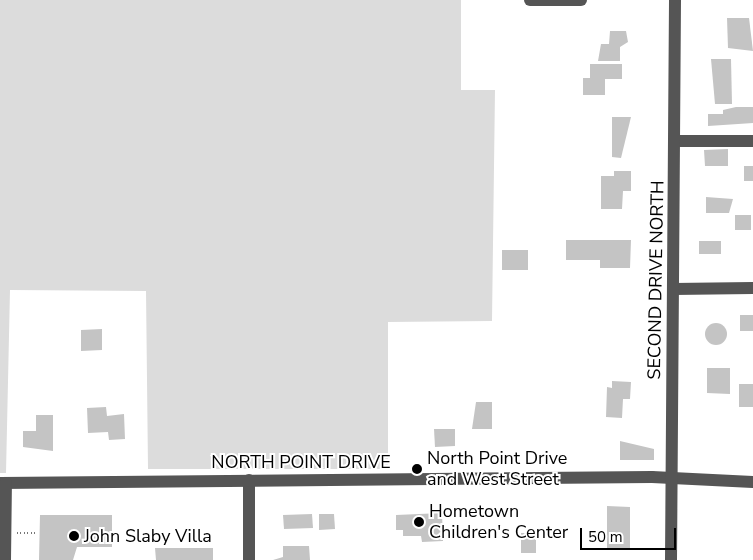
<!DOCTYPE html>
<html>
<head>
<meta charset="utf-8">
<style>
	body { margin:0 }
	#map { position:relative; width:753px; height:560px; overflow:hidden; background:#fff; font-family:"Nunito Sans",sans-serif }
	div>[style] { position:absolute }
	.green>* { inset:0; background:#dcdcdc }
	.building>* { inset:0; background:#c4c4c4 }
	.round { border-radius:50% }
	.path>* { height:2.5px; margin-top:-1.25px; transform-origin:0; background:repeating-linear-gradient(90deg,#777 0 1px,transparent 0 3.5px) }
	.minor>* { height:12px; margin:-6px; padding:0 6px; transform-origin:6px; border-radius:6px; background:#555 }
	.dots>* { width:14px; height:14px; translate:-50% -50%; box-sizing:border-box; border:2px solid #fff; border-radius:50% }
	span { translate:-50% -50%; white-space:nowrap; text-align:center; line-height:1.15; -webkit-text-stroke:4px #fff; paint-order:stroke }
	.street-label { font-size:18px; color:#000 }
	.poi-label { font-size:18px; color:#000 }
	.left { translate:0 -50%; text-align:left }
	.scale { position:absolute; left:580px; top:528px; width:96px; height:22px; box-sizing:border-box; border:2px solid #000; border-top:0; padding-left:6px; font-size:15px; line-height:18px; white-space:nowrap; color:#000; -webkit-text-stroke:4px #fff; paint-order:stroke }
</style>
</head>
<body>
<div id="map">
	<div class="green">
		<i style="clip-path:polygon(0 0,461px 0,461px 90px,495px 90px,492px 321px,388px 322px,388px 469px,148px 469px,146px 291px,10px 290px,6px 473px,0 473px)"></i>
	</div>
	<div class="building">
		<i style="clip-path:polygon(727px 18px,749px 18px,753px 51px,728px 48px)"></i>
		<i style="clip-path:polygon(610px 31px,626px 31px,628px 42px,620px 47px,620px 61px,598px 61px,601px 44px,609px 44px)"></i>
		<i style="clip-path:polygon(711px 59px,731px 59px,732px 104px,715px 104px)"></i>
		<i style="clip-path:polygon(590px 64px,622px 64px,622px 79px,605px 79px,605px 95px,583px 95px,583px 78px,590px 78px)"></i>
		<i style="clip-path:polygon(736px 107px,753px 107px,753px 123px,708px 126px,708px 114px,723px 114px,723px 110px)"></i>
		<i style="clip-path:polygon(612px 117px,631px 117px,621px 158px,612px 157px)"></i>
		<i style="clip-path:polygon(728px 149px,728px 166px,705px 166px,704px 150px)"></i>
		<i style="clip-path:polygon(744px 166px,753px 166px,753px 181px,744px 181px)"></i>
		<i style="clip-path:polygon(614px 171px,631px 171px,631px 191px,623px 191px,622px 209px,601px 209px,601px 176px,614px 176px)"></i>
		<i style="clip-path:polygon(706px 197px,733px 199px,729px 213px,706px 213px)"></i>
		<i style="clip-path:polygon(735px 215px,751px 215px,751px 230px,735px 230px)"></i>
		<i style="clip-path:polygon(566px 240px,631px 240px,630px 268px,600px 268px,600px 260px,566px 260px)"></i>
		<i style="clip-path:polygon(699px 241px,721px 241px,721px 254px,699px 254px)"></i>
		<i style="clip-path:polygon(502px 250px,528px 250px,528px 270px,502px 270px)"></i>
		<i style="clip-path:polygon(740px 315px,753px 315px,753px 331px,740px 331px)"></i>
		<i class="round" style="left:705px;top:323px;width:22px;height:22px"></i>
		<i style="clip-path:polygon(102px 329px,102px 350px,81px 351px,81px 330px)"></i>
		<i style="clip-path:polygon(707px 368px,730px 368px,730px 394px,707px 393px)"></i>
		<i style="clip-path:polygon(612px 381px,631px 382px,630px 399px,623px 399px,622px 418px,606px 417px,607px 387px,612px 388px)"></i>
		<i style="clip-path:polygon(739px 384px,753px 384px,753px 407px,739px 407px)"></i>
		<i style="clip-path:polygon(476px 402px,492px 402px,492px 429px,472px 429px)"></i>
		<i style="clip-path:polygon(106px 407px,107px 416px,124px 414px,125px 439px,109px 440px,108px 432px,88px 433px,87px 408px)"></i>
		<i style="clip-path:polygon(36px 415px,53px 415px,53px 451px,23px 447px,23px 431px,36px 431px)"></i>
		<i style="clip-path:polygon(434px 429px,455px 429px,455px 446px,435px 447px)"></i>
		<i style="clip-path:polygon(620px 441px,654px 449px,654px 460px,620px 460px)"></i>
		<i style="clip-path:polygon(607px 506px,630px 507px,630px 550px,607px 550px)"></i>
		<i style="clip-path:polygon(442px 513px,443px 541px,422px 542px,421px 536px,403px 536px,403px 530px,396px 530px,396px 515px)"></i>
		<i style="clip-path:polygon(312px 514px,313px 528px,284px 529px,283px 515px)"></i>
		<i style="clip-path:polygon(319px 514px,334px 514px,335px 529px,319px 530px)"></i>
		<i style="clip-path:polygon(40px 515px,112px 515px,112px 547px,77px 547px,73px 560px,39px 560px)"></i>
		<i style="clip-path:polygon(521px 533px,536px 533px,536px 553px,521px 553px)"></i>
		<i style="clip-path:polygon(283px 546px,309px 546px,310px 560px,273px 560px,283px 557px)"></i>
		<i style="clip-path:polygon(155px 548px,213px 548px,213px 560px,156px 560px)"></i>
	</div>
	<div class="path">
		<i style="left:17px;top:533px;width:20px"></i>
	</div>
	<div class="minor">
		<i style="left:530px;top:0;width:51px"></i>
		<i style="left:675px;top:141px;width:78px"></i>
		<i style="left:673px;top:289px;width:80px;rotate:-0.7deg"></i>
		<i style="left:249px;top:480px;width:80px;rotate:90deg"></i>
		<i style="left:0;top:483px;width:652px;rotate:-0.53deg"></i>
		<i style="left:652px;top:477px;width:101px;rotate:2.8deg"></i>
		<i style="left:5px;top:560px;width:77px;rotate:-89.3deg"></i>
		<i style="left:671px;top:560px;width:560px;rotate:-89.59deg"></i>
	</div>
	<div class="dots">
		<i style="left:417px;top:469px;background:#000"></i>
		<i style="left:419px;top:522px;background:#000"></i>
		<i style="left:74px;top:536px;background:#000"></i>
	</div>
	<div class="street-label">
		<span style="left:656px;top:280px;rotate:-89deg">SECOND DRIVE NORTH</span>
		<span style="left:301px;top:462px">NORTH POINT DRIVE</span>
	</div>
	<div class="poi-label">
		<span class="left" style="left:427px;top:469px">North Point Drive<br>and West Street</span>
		<span class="left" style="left:429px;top:522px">Hometown<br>Children's Center</span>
		<span class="left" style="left:84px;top:536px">John Slaby Villa</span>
	</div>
	<div class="scale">50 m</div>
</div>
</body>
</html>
